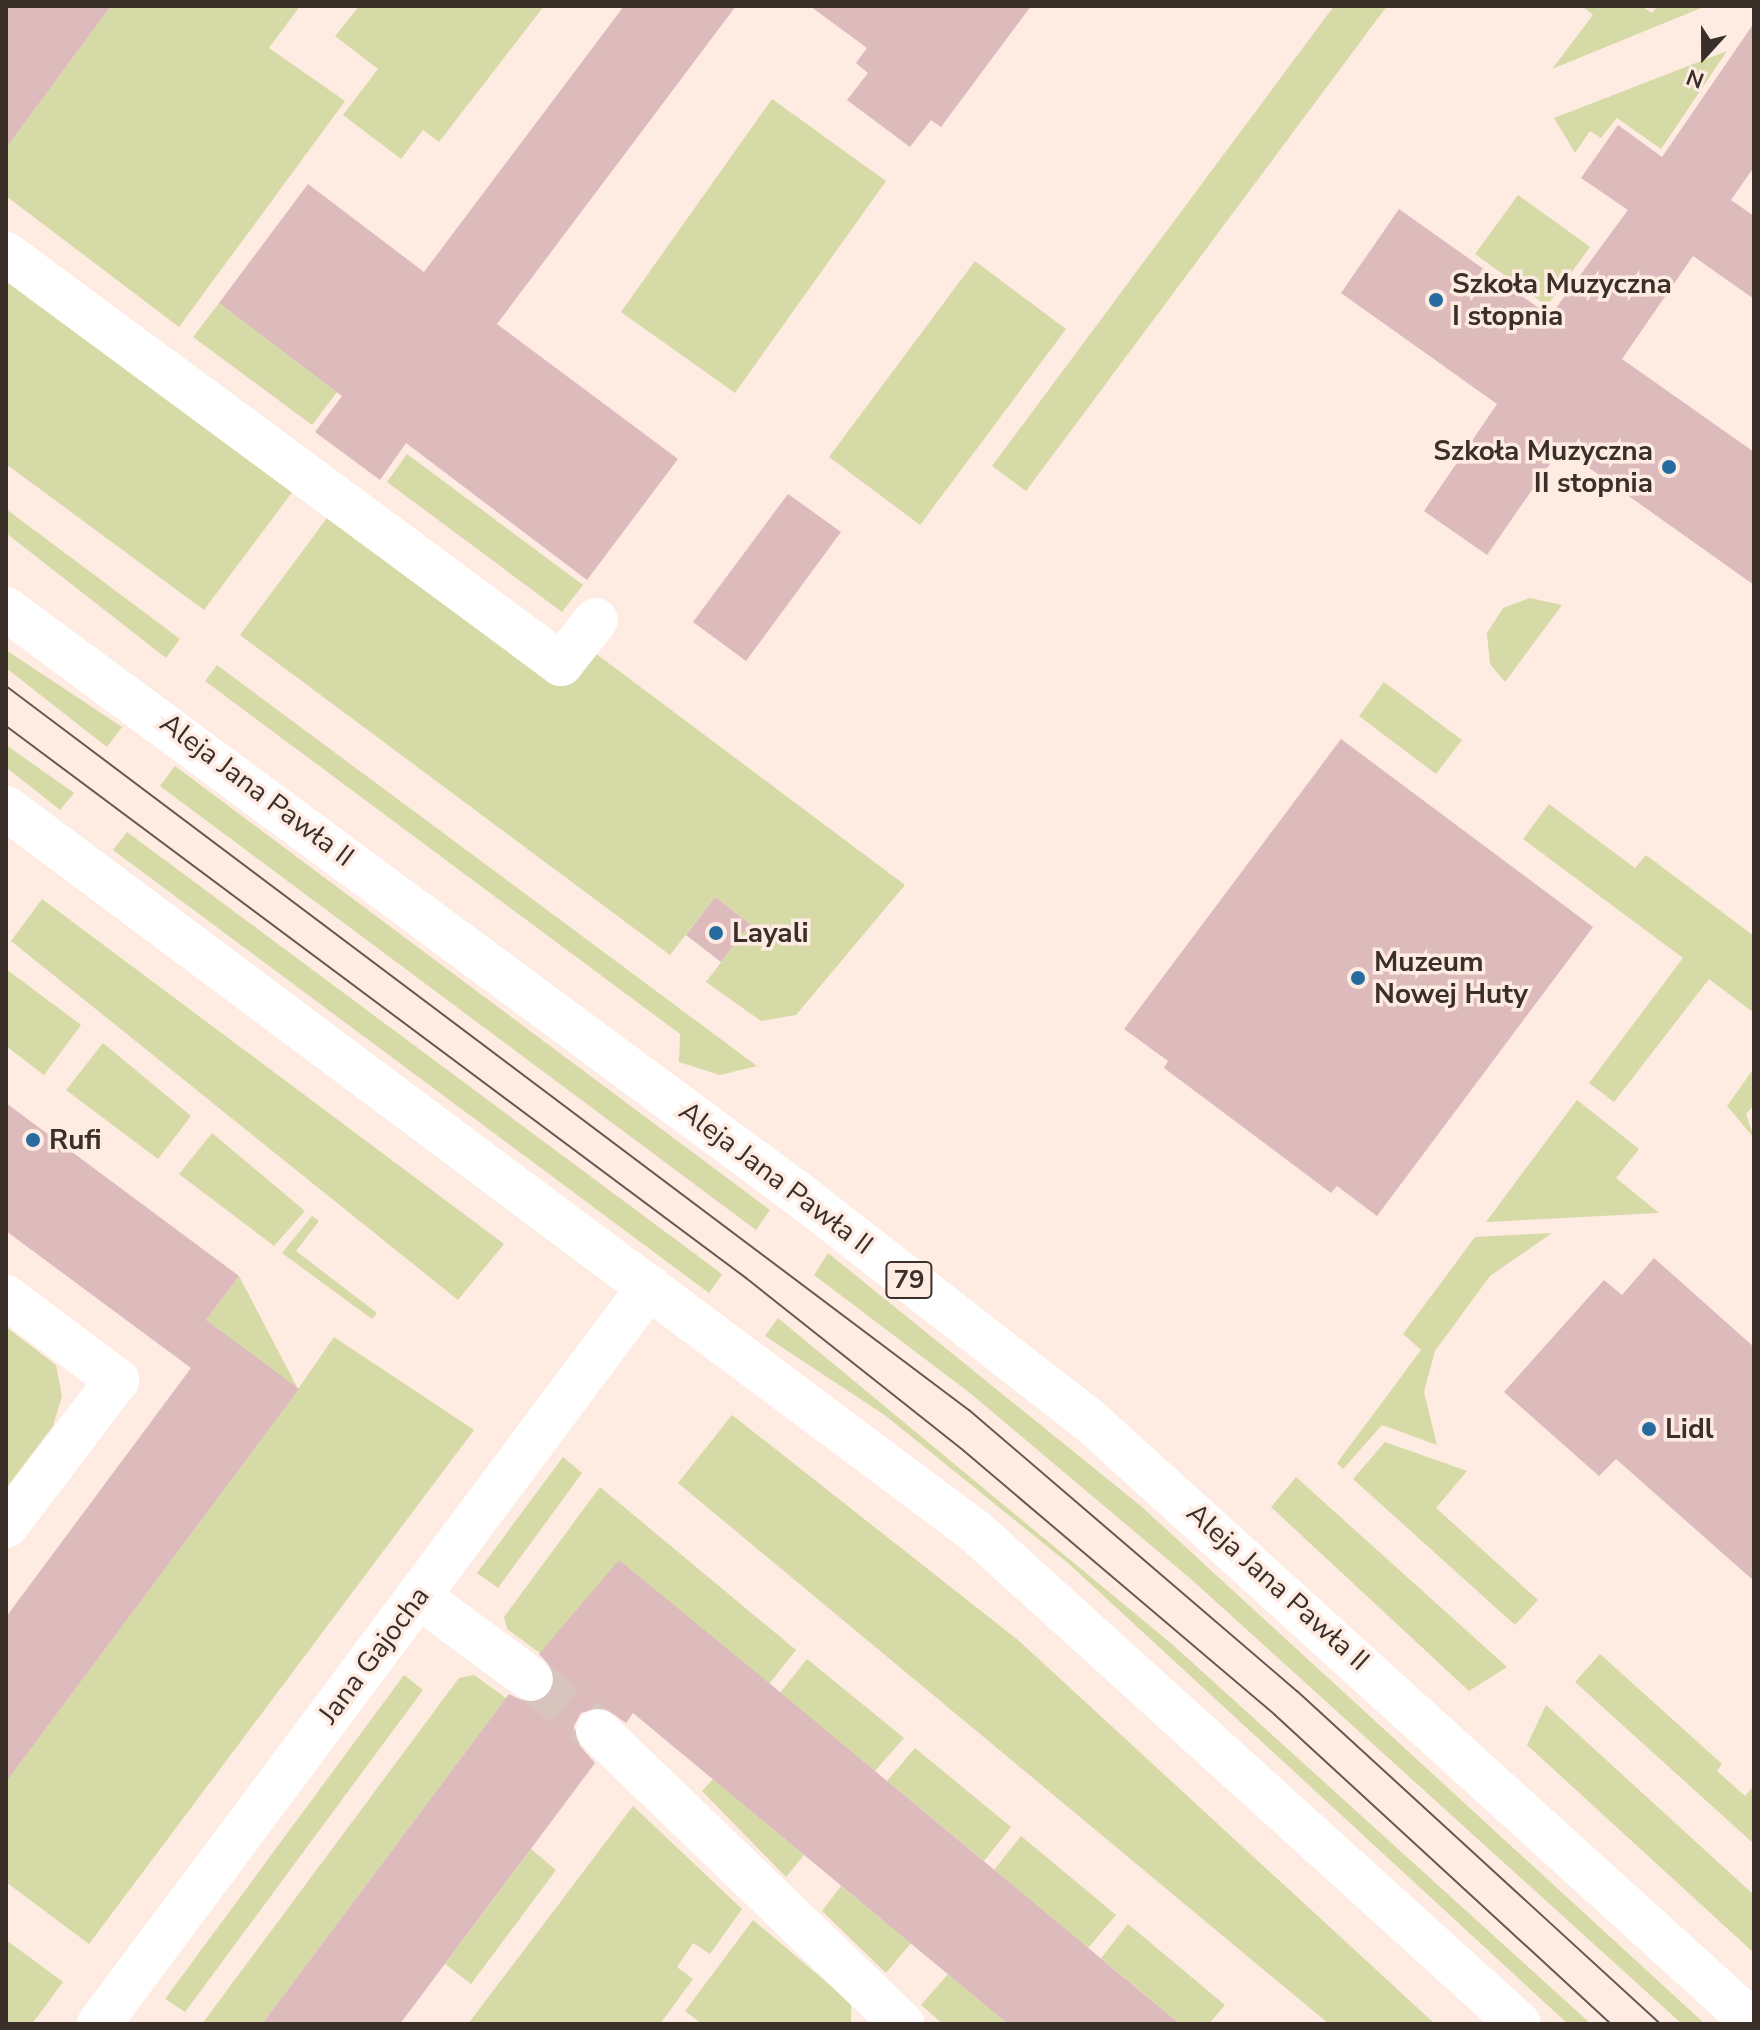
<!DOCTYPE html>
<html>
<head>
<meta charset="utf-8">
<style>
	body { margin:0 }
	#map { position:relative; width:1760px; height:2030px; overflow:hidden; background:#feebe2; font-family:"Nunito Sans",sans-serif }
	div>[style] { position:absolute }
	.green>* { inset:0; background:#d6daa6 }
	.building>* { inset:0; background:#ddbabc }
	.minor-tunnel>* { height:44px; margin-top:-22px; transform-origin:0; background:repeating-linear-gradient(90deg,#d7c5bd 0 44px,transparent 0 66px) }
	.minor>* { height:44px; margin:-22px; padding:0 22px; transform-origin:22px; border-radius:22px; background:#fff }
	.primary>* { height:44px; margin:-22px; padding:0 22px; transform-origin:22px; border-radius:22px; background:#fff }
	.tram>* { height:2px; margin:-1px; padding:0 1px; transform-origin:1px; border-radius:1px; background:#645851 }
	.dots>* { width:22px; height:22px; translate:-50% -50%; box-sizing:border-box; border:4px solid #feebe2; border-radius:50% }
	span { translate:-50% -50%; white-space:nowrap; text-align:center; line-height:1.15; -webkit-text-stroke:7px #feebe2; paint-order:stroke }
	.shield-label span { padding:2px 6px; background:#feebe2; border:2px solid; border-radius:6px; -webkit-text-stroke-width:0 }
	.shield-label { font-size:26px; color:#3a2f29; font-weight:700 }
	.poi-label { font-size:28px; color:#3a2f29; font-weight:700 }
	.left { translate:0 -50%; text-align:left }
	.right { translate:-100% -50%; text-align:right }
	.street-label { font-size:28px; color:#3a2f29 }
	.frame { position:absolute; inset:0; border:8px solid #3a2f29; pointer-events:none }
	.north { position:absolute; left:1664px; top:16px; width:80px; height:80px; -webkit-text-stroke:6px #feebe2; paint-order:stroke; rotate:201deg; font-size:22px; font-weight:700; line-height:32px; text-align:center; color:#3a2f29 }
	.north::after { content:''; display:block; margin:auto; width:28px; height:36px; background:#3a2f29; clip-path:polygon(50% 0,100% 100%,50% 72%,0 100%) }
</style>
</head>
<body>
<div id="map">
	<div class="green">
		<i style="clip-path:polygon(111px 6px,300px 6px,269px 48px,345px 101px,179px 327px,6px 196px,6px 148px)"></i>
		<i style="clip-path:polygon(359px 6px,544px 6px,439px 142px,423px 130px,401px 159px,343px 115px,378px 69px,335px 36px)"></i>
		<i style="clip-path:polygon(1334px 6px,1387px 6px,1026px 491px,992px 466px)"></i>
		<i style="clip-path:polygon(1582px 6px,1641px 6px,1652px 13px,1658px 6px,1706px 6px,1552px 69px,1593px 15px)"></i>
		<i style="clip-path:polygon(1727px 51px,1661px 149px,1617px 118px,1601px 138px,1590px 131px,1575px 153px,1554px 118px)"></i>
		<i style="clip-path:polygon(772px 99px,886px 181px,735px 393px,621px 312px)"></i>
		<i style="clip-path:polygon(1518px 195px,1590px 247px,1547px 306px,1475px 254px)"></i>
		<i style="clip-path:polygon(975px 261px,1066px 329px,920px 525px,829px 457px)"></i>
		<i style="clip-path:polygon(6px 272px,299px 483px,204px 610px,6px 464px)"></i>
		<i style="clip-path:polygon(219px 303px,337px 392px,312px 425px,193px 337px)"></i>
		<i style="clip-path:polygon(407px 454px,583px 585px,562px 612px,387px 482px)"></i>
		<i style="clip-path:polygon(6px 509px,180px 639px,166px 658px,6px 533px)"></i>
		<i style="clip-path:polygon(333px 510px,564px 683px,591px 650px,905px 885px,796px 1015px,761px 1021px,706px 982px,750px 924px,715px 897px,670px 955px,240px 635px)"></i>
		<i style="clip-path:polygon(1530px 598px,1562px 605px,1505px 682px,1490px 664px,1487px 633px,1503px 608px)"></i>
		<i style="clip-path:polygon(6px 650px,122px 727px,107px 747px,6px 668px)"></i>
		<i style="clip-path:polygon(217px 665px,757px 1066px,720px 1075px,679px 1062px,680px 1034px,205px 681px)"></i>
		<i style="clip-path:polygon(1384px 682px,1462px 740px,1436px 774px,1359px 716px)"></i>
		<i style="clip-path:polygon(6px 745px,74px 793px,60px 810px,6px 767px)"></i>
		<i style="clip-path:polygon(175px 766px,770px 1210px,756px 1230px,160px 786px)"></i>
		<i style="clip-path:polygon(1549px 804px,1635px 868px,1646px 855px,1754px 936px,1754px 1013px,1709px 979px,1614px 1102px,1589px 1083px,1683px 958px,1523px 839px)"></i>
		<i style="clip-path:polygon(127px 832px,718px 1271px,722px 1275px,709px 1293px,113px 850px)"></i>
		<i style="clip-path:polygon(42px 899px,504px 1244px,458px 1300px,11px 941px)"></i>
		<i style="clip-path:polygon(6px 969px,81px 1025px,44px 1075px,6px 1046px)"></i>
		<i style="clip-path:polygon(103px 1043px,191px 1116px,158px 1159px,66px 1090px)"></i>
		<i style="clip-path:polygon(1754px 1068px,1754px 1105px,1746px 1114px,1754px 1138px,1727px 1106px)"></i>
		<i style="clip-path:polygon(1577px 1100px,1639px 1149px,1616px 1178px,1659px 1213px,1486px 1222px)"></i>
		<i style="clip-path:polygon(212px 1133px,305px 1211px,274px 1246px,179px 1174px)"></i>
		<i style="clip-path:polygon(312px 1216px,319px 1221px,296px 1251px,377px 1313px,372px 1319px,282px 1253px)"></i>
		<i style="clip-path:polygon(1552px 1233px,1490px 1276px,1435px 1351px,1424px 1392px,1437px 1445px,1382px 1425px,1343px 1469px,1337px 1463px,1421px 1350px,1403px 1334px,1475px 1237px)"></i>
		<i style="clip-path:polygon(828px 1253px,1142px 1507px,1705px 2024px,1682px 2024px,1192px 1580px,970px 1393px,814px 1275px)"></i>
		<i style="clip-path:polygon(239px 1276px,298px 1389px,334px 1337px,474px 1430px,89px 1944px,6px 1882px,6px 1782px,298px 1390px,206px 1320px)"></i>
		<i style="clip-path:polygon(778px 1318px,1173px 1645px,1591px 2024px,1568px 2024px,1069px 1564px,886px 1416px,765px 1336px)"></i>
		<i style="clip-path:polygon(6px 1327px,56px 1365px,62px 1396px,53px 1426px,6px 1488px)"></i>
		<i style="clip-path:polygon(732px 1415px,1018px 1640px,1435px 2024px,1329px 2024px,678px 1483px)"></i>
		<i style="clip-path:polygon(1385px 1442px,1467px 1471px,1436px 1508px,1538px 1600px,1515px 1625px,1353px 1479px)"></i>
		<i style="clip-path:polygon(563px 1457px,582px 1473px,498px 1588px,477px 1573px)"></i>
		<i style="clip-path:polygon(1296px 1477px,1507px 1667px,1469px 1691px,1271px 1507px)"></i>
		<i style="clip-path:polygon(600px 1487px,796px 1650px,769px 1684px,540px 1653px,507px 1629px,504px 1617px)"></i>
		<i style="clip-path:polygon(1600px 1654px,1722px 1764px,1717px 1771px,1745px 1796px,1754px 1786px,1754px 1844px,1575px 1682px)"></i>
		<i style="clip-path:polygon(807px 1659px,904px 1738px,875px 1771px,780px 1693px)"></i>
		<i style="clip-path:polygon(404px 1675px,423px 1690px,185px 2012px,165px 1999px)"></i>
		<i style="clip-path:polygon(474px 1675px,506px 1698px,262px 2024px,202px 2024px,459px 1678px)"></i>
		<i style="clip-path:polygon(1546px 1705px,1754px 1895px,1754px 1953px,1527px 1745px)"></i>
		<i style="clip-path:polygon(915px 1748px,1011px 1827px,984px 1861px,887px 1781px)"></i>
		<i style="clip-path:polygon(713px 1779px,804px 1855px,786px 1877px,702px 1791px)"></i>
		<i style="clip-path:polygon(633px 1806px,742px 1909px,710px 1954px,693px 1943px,677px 1967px,693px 1979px,660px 2024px,468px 2024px)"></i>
		<i style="clip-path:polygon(1021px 1836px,1116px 1915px,1088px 1948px,994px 1870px)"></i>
		<i style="clip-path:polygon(531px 1849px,556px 1870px,471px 1984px,445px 1964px)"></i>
		<i style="clip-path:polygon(841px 1886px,911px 1943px,886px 1973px,822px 1911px)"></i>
		<i style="clip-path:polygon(753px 1920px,851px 2003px,851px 2024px,702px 2024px,685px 2011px)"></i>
		<i style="clip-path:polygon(1128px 1924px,1225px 2005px,1209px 2024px,1180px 2024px,1101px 1958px)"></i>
		<i style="clip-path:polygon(6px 1940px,63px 1982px,32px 2024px,6px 2024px)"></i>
		<i style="clip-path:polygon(948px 1974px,1008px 2024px,943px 2024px,921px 2005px)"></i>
	</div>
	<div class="building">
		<i style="clip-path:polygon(6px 6px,111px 6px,6px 148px)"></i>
		<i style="clip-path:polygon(624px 6px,736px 6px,497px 324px,678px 459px,587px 580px,406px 443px,380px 480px,315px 432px,342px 396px,219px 303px,308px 184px,424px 272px)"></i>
		<i style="clip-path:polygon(810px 6px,1031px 6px,941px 127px,931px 120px,910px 147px,847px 100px,868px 73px,856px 63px,867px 48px)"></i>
		<i style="clip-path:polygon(1754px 23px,1754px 167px,1731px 200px,1754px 216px,1754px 299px,1693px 256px,1622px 359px,1754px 452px,1754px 585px,1561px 448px,1487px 555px,1424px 511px,1497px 404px,1341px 293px,1399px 209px,1550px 316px,1628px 210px,1581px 178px,1618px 125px,1662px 157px)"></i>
		<i style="clip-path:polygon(788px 494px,841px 532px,746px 661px,693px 622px)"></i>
		<i style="clip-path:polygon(1341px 739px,1593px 927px,1377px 1216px,1337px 1186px,1331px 1193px,1164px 1068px,1168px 1061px,1124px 1029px)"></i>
		<i style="clip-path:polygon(715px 897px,750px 924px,721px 962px,686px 935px)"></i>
		<i style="clip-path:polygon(6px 1103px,239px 1276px,206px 1320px,299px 1389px,6px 1782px,6px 1617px,191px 1368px,6px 1231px)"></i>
		<i style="clip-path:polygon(1654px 1258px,1754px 1347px,1754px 1581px,1616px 1459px,1599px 1476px,1504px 1392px,1604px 1280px,1622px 1295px)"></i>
		<i style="clip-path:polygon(619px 1560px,775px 1688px,1180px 2024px,1008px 2024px,633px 1713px,626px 1723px,603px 1707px,581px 1713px,574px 1726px,574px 1739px,595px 1763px,400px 2024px,262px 2024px,509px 1694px,529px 1704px,551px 1694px,554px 1670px,539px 1654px)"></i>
	</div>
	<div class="minor-tunnel">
		<i style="left:531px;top:1679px;width:85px;rotate:37.8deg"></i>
	</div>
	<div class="minor">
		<i style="left:6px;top:254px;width:690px;rotate:36.45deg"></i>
		<i style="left:561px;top:664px;width:56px;rotate:-51.5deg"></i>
		<i style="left:6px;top:1297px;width:139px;rotate:36.8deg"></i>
		<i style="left:117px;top:1380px;width:183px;rotate:127.2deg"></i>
		<i style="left:418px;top:1596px;width:140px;rotate:36.3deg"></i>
		<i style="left:598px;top:1731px;width:423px;rotate:43.9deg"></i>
		<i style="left:99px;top:2024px;width:920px;rotate:-53.27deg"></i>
	</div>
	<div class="primary">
		<i style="left:6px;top:609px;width:993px;rotate:36.44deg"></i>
		<i style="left:805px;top:1199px;width:358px;rotate:37.9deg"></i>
		<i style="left:1088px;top:1419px;width:899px;rotate:42.21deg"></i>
		<i style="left:6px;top:808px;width:1209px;rotate:36.73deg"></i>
		<i style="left:975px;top:1531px;width:734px;rotate:42.18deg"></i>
	</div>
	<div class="tram">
		<i style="left:6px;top:686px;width:1205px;rotate:36.94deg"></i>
		<i style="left:969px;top:1410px;width:432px;rotate:40.6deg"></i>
		<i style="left:1297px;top:1691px;width:493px;rotate:42.5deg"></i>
		<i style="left:6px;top:726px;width:923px;rotate:36.72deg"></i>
		<i style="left:746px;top:1278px;width:278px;rotate:38.4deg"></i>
		<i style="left:964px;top:1451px;width:408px;rotate:40.3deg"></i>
		<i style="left:1275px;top:1715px;width:456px;rotate:42.6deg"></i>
	</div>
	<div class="dots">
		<i style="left:1436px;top:300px;background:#266ca0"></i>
		<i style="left:1669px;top:467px;background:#266ca0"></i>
		<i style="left:716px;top:933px;background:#266ca0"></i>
		<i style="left:1358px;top:978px;background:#266ca0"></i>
		<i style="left:33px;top:1140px;background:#266ca0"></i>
		<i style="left:1649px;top:1429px;background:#266ca0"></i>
	</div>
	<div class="shield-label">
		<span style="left:909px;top:1280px">79</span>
	</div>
	<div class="poi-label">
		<span class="left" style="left:1452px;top:300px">Szkoła Muzyczna<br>I stopnia</span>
		<span class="right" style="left:1653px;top:467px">Szkoła Muzyczna<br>II stopnia</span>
		<span class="left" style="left:732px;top:933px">Layali</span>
		<span class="left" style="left:1374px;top:978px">Muzeum<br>Nowej Huty</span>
		<span class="left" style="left:49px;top:1140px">Rufi</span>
		<span class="left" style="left:1665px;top:1429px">Lidl</span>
	</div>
	<div class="street-label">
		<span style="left:257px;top:790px;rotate:37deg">Aleja Jana Pawła II</span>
		<span style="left:776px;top:1178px;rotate:37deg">Aleja Jana Pawła II</span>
		<span style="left:1278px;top:1587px;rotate:42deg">Aleja Jana Pawła II</span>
		<span style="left:374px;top:1655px;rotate:-53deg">Jana Gajocha</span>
	</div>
	<div class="frame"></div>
	<div class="north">N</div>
</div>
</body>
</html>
